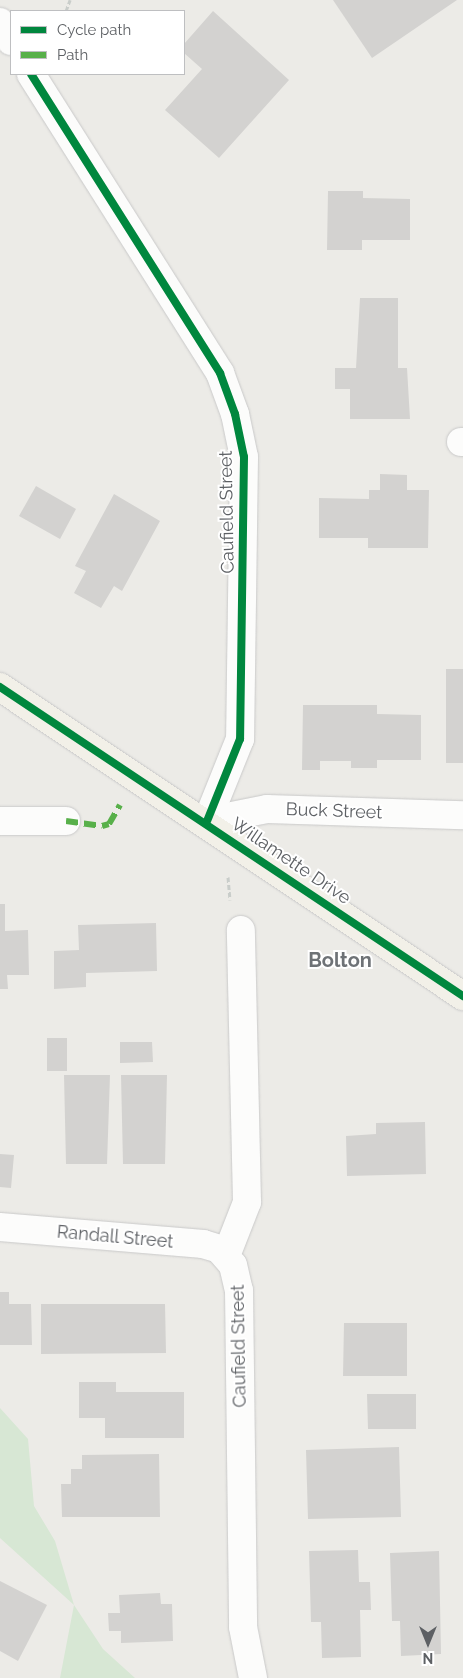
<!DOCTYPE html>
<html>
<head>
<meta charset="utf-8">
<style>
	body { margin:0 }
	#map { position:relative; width:463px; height:1678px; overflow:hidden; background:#ecebe7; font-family:Raleway,sans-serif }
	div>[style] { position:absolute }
	.green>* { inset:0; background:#d7e7d4 }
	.building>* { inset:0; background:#d3d2d0 }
	.path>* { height:3px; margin-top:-1.5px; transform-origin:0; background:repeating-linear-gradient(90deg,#c9cdca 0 5px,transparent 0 7.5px) }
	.roads { filter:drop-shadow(0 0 1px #c9c9c9) drop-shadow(0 0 1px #c9c9c9) }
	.minor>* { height:28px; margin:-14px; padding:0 14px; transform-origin:14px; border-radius:14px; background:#fcfcfb }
	.primary>* { height:28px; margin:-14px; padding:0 14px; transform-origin:14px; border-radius:14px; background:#f2f0e8 }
	.quiet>* { height:6px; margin-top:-3px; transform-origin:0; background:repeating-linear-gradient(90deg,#58b04a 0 12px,transparent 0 18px) }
	.cycleway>* { height:8px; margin:-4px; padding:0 4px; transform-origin:4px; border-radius:4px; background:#00873e }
	span { translate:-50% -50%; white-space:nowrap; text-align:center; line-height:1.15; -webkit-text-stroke:4px #fff; paint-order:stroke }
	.street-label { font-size:18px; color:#5d6064 }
	.quarter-label { font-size:20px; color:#6e7276; font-weight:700 }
	.legend { position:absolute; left:10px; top:10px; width:175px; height:65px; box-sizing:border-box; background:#fff; border:1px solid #bebfc1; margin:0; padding:6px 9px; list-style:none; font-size:15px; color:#5d6064 }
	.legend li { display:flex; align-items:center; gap:10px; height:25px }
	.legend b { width:25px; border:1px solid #bebfc1 }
	.north { position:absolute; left:403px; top:1618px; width:50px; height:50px; -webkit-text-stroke:4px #fff; paint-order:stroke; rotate:180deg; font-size:14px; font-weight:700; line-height:20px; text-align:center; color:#5d6064 }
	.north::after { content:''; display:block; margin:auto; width:18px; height:22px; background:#5d6064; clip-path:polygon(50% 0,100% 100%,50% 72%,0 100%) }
</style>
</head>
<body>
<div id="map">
	<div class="green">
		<i style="clip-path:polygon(0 1408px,28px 1439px,34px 1506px,55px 1541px,74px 1605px,103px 1649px,135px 1678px,60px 1678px,74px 1605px,0 1538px)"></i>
	</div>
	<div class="building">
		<i style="clip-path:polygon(333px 0,457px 0,372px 58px)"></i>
		<i style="clip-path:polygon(213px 11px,289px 80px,219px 158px,165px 110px,202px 69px,184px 53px,184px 44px)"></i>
		<i style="clip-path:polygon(328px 191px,363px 191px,363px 198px,410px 199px,410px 240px,362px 240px,362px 250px,327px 250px)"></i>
		<i style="clip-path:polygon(360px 298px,398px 298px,398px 368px,407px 368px,410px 419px,350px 419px,350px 389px,335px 389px,335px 368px,356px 368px)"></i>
		<i style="clip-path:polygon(380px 474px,407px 475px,407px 490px,429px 490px,428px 548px,368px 548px,368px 538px,319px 538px,319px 498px,369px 499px,369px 490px,380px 490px)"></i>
		<i style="clip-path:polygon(36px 486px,76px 509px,60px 539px,19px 516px)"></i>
		<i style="clip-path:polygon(114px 494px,160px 521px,122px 591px,114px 586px,101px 608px,74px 593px,86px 571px,75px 566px)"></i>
		<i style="clip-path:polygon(446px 669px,463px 669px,463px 763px,446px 763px)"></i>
		<i style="clip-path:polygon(303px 705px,377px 705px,377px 714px,421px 715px,421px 760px,377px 760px,377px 768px,351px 768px,351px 761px,320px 761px,320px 770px,302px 770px)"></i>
		<i style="clip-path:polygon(0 904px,5px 904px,5px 931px,28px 930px,29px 975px,7px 975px,8px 989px,0 989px)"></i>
		<i style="clip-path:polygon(156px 923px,157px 971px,86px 973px,86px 987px,54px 989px,54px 951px,79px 950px,78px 925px)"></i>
		<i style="clip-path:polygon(47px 1038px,67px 1038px,67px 1071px,47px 1071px)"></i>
		<i style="clip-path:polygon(120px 1042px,152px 1042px,153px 1062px,120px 1063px)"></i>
		<i style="clip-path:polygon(64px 1075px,110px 1075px,107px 1164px,66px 1164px)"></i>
		<i style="clip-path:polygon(121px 1075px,167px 1075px,165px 1164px,123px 1164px)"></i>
		<i style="clip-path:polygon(425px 1122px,426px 1174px,347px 1176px,346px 1136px,376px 1134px,376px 1123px)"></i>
		<i style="clip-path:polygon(0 1154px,14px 1155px,11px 1188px,0 1187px)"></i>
		<i style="clip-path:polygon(0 1292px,9px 1292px,9px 1304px,31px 1304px,32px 1345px,0 1345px)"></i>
		<i style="clip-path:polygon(41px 1304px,165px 1304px,166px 1353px,41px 1354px)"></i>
		<i style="clip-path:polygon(344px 1323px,407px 1323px,407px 1376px,343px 1376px)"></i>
		<i style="clip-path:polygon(79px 1382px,116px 1382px,116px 1392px,184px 1392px,184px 1438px,105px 1438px,105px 1418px,79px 1418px)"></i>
		<i style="clip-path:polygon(367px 1394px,416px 1394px,416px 1429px,368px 1429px)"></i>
		<i style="clip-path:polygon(399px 1447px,401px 1517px,308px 1519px,306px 1450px)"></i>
		<i style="clip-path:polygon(159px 1454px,160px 1517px,62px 1517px,61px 1484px,71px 1484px,71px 1469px,82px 1469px,82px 1455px)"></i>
		<i style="clip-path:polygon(358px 1550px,359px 1582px,370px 1582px,371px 1610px,360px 1610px,361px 1657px,322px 1658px,321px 1622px,311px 1622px,309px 1551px)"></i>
		<i style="clip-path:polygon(439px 1551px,441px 1654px,401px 1656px,400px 1621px,392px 1621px,390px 1553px)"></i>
		<i style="clip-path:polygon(0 1581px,47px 1605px,18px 1661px,0 1651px)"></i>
		<i style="clip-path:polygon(160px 1593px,161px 1604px,172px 1604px,173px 1641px,121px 1643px,121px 1631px,109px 1631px,108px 1613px,120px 1613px,119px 1595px)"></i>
	</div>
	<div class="path">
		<i style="left:66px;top:11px;width:12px;rotate:-70deg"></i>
		<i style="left:228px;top:877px;width:23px;rotate:85deg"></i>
	</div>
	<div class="roads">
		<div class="minor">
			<i style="left:0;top:22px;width:22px;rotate:60deg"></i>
			<i style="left:31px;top:74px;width:354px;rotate:57.7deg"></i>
			<i style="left:220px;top:373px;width:44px;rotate:69.9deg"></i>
			<i style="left:235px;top:414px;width:44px;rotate:78.2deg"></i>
			<i style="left:244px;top:457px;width:282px;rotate:90.8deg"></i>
			<i style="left:240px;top:739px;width:88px;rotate:111.9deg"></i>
			<i style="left:461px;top:442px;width:2px"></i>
			<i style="left:0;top:821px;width:66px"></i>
			<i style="left:207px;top:821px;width:61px;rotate:-11.3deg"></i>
			<i style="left:267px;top:809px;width:196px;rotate:1.8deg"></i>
			<i style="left:0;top:1227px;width:204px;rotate:4.8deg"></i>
			<i style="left:203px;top:1244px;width:17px;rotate:17deg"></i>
			<i style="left:219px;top:1249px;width:21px;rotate:49deg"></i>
			<i style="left:233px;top:1265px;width:26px;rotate:77deg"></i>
			<i style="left:239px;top:1290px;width:337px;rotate:89.3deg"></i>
			<i style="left:243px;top:1627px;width:52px;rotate:78.9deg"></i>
			<i style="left:226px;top:1256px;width:58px;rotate:-68.7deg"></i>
			<i style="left:247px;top:1202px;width:272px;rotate:-91.3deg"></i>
		</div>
		<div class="primary">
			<i style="left:0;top:687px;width:557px;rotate:33.72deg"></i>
		</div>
	</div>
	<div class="quiet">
		<i style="left:66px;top:821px;width:36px;rotate:8deg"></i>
		<i style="left:102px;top:826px;width:7px;rotate:-16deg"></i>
		<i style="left:109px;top:824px;width:22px;rotate:-60deg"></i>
	</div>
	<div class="cycleway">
		<i style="left:31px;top:74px;width:354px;rotate:57.7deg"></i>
		<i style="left:220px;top:373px;width:44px;rotate:69.9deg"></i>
		<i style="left:235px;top:414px;width:44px;rotate:78.2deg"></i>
		<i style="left:244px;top:457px;width:282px;rotate:90.8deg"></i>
		<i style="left:240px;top:739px;width:88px;rotate:111.9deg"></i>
		<i style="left:0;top:687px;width:557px;rotate:33.72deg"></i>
	</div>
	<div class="street-label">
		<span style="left:227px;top:512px;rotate:-91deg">Caufield Street</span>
		<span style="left:334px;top:811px;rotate:2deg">Buck Street</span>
		<span style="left:291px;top:861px;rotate:34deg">Willamette Drive</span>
		<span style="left:115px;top:1237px;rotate:5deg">Randall Street</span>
		<span style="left:239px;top:1346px;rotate:-91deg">Caufield Street</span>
	</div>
	<div class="quarter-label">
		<span style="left:340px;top:960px">Bolton</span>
	</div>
	<ul class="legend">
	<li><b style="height:6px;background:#00873e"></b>Cycle path</li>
	<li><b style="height:6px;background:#58b04a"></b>Path</li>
	</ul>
	<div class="north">N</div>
</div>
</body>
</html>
